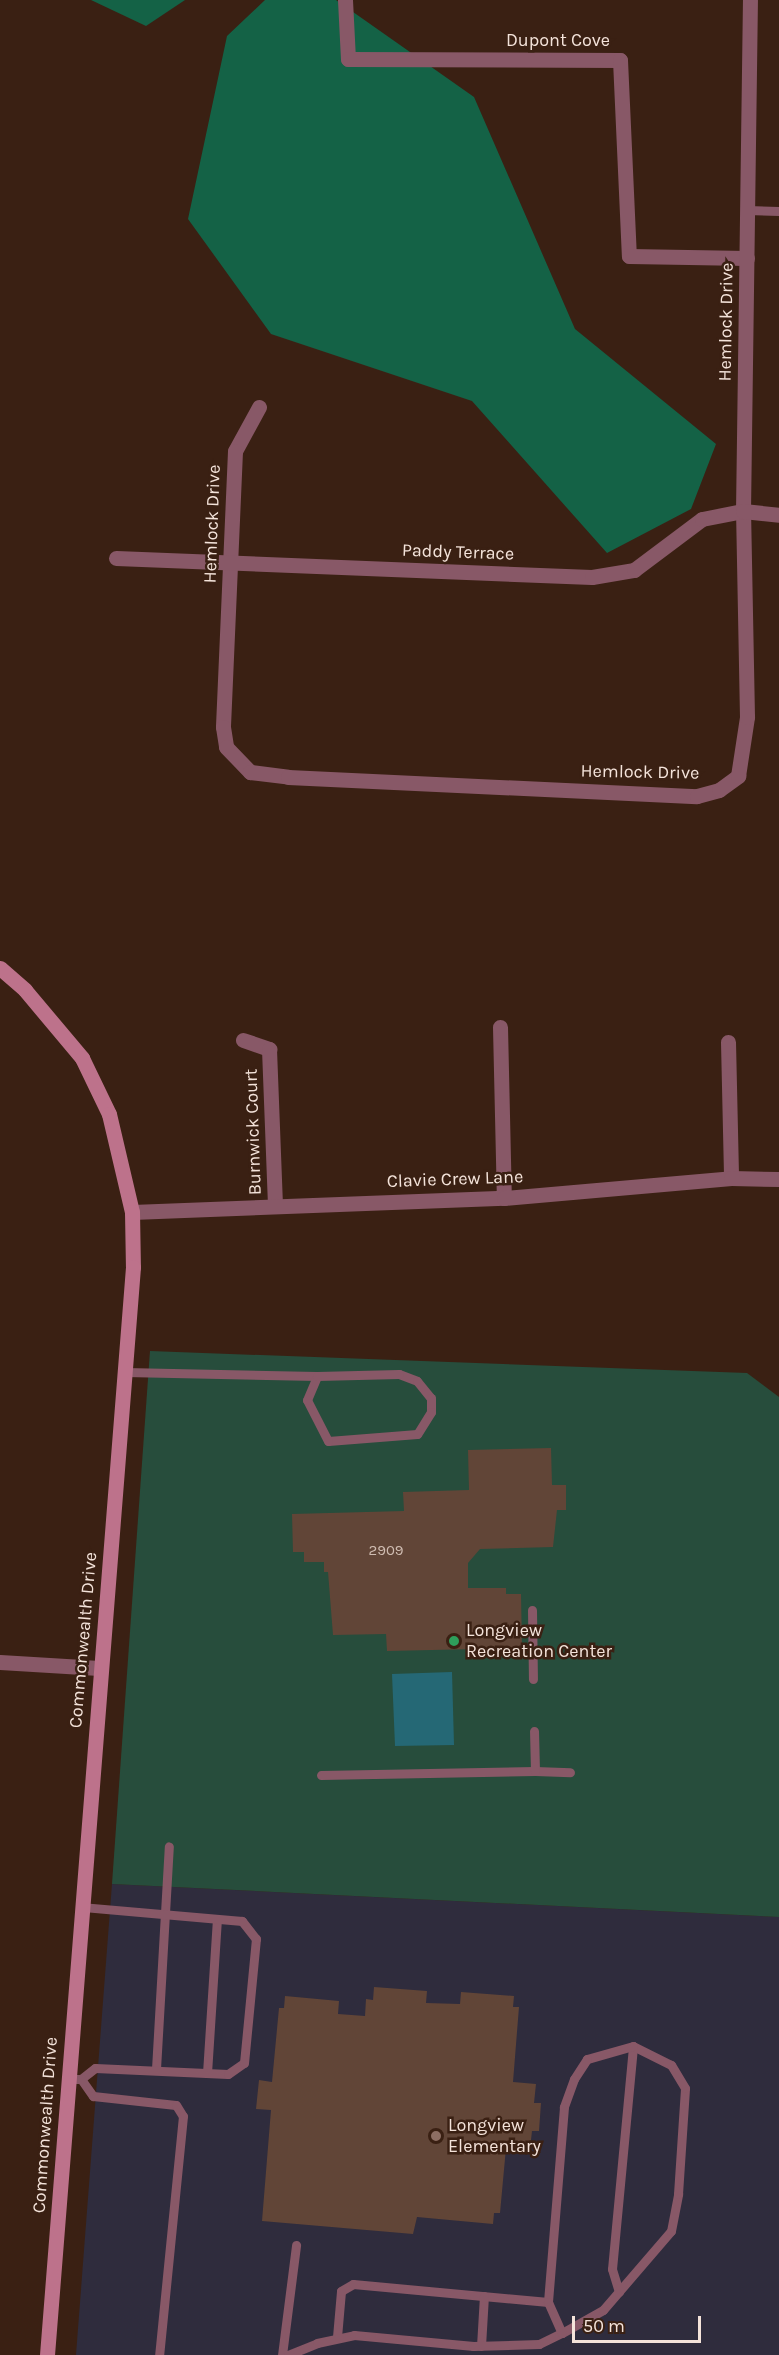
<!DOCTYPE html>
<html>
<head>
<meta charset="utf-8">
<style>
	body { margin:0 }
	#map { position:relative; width:779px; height:2355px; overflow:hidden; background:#3a2013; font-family:Karla,sans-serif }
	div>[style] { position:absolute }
	.education>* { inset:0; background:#2f2c3d }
	.green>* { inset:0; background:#274d3c }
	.forest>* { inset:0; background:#146246 }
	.water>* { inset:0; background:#256875 }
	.building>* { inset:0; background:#614537 }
	.lane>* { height:9px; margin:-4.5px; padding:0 4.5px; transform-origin:4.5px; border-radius:4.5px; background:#885867 }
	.street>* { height:15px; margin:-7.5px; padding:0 7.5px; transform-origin:7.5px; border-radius:7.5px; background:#885867 }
	.secondary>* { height:15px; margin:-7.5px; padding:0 7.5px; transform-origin:7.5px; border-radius:7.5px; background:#bd728b }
	.dots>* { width:16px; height:16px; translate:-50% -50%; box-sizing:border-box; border:3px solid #3a2013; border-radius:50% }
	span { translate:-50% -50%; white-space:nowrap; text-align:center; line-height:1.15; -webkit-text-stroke:5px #3a2013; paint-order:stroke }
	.number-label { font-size:15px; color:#cfbcb1 }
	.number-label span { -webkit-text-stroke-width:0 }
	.street-label { font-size:18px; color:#f4e3da }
	.poi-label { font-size:18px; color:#f4e3da }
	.left { translate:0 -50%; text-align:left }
	.scale { position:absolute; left:572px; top:2316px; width:129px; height:27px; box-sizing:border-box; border:3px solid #f4e3da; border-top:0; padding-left:8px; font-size:18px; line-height:21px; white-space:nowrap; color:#f4e3da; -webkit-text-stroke:4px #3a2013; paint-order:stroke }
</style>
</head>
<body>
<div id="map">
	<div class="education">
		<i style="clip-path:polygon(112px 1884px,779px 1917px,779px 2355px,76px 2355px)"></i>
	</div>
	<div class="green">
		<i style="clip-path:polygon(150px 1351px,747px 1373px,779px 1397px,779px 1917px,112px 1884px)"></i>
	</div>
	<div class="forest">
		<i style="clip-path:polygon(91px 0,185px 0,146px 26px)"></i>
		<i style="clip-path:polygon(265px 0,336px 0,474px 97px,575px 329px,716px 444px,691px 509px,607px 553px,472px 401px,271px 334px,188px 219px,227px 36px)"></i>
	</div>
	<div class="water">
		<i style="clip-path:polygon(452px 1672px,454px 1745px,395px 1746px,392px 1674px)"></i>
	</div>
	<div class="building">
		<i style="clip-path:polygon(551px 1448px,552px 1485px,566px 1485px,566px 1510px,557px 1510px,553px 1547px,480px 1549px,468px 1563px,468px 1588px,506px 1588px,506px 1594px,521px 1594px,522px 1648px,387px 1651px,386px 1634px,333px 1635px,328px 1572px,324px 1572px,324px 1562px,304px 1562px,304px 1552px,293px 1552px,292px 1514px,404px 1511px,403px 1492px,469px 1490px,468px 1450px)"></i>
		<i style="clip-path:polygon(374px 1987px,427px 1991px,426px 2003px,460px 2004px,461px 1992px,514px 1996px,513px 2007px,519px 2007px,513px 2082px,536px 2084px,534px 2103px,541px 2103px,539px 2131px,532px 2131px,530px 2149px,506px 2148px,500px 2213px,494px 2213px,493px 2224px,417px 2217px,413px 2234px,262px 2221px,271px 2110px,256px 2109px,259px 2080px,272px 2082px,279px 2008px,284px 2008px,285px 1996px,339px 2001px,338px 2014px,365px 2016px,366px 1999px,373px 2000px)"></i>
	</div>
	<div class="lane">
		<i style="left:747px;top:210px;width:32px;rotate:2deg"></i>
		<i style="left:125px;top:1372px;width:192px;rotate:1.2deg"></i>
		<i style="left:399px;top:1374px;width:19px;rotate:21deg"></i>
		<i style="left:417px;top:1381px;width:22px;rotate:51deg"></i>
		<i style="left:431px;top:1398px;width:14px;rotate:90deg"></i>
		<i style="left:431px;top:1412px;width:26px;rotate:122deg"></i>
		<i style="left:417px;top:1434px;width:89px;rotate:175.5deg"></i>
		<i style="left:328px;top:1441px;width:46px;rotate:-117.1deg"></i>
		<i style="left:307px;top:1400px;width:26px;rotate:-67deg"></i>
		<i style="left:317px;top:1376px;width:82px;rotate:-1.4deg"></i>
		<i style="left:532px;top:1610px;width:69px;rotate:89.2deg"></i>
		<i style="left:535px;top:1771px;width:35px;rotate:2deg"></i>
		<i style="left:321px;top:1775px;width:214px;rotate:-1.1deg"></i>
		<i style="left:535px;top:1771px;width:40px;rotate:-91.4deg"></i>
		<i style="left:156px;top:2069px;width:223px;rotate:-86.7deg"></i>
		<i style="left:207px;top:2073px;width:154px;rotate:-86.3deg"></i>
		<i style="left:69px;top:2079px;width:12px"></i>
		<i style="left:81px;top:2079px;width:18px;rotate:-38deg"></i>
		<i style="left:95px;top:2068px;width:133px;rotate:2.6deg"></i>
		<i style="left:228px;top:2074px;width:19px;rotate:-35deg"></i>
		<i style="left:244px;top:2063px;width:125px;rotate:-84.5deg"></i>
		<i style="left:256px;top:1939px;width:23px;rotate:-128deg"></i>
		<i style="left:242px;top:1921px;width:162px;rotate:-175deg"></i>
		<i style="left:81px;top:2079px;width:21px;rotate:55deg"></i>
		<i style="left:93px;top:2096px;width:83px;rotate:6.2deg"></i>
		<i style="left:176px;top:2105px;width:13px;rotate:58deg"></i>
		<i style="left:183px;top:2116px;width:240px;rotate:95.7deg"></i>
		<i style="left:619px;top:2292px;width:24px;rotate:-107deg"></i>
		<i style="left:612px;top:2269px;width:224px;rotate:-84.6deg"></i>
		<i style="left:337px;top:2337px;width:46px;rotate:-85deg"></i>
		<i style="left:341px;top:2291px;width:14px;rotate:-30deg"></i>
		<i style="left:353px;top:2284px;width:196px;rotate:5.3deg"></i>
		<i style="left:481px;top:2346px;width:50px;rotate:-86.6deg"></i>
		<i style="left:282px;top:2355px;width:111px;rotate:-82.7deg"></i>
		<i style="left:288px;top:2355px;width:31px;rotate:-22deg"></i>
		<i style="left:317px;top:2343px;width:38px;rotate:-12deg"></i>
		<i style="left:354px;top:2335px;width:120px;rotate:5.3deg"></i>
		<i style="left:473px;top:2346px;width:66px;rotate:-1.7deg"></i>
		<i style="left:539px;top:2344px;width:25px;rotate:-26deg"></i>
		<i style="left:562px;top:2333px;width:47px;rotate:-29.3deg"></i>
		<i style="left:603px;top:2310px;width:104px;rotate:-49.3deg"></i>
		<i style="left:671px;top:2231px;width:38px;rotate:-79deg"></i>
		<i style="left:678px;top:2194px;width:106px;rotate:-86.2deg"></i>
		<i style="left:685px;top:2088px;width:27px;rotate:-121deg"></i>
		<i style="left:671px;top:2065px;width:42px;rotate:-153.4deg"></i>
		<i style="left:633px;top:2046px;width:48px;rotate:164.2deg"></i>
		<i style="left:587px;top:2059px;width:24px;rotate:123deg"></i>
		<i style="left:574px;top:2079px;width:30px;rotate:110deg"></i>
		<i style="left:564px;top:2107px;width:196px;rotate:94.7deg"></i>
		<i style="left:548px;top:2302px;width:34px;rotate:66deg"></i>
	</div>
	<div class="street">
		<i style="left:345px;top:0;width:59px;rotate:87.1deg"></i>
		<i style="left:348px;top:59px;width:272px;rotate:0.2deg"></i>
		<i style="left:620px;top:60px;width:196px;rotate:87.4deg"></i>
		<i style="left:629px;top:256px;width:118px;rotate:1deg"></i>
		<i style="left:259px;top:407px;width:50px;rotate:118.6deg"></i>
		<i style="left:235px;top:451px;width:276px;rotate:92.5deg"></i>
		<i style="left:223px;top:727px;width:20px;rotate:81deg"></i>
		<i style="left:226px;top:747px;width:35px;rotate:46deg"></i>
		<i style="left:250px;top:772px;width:38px;rotate:7deg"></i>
		<i style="left:288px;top:777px;width:409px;rotate:2.7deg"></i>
		<i style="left:697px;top:796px;width:23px;rotate:-15deg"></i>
		<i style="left:719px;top:790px;width:24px;rotate:-36deg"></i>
		<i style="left:738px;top:776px;width:60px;rotate:-81.3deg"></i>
		<i style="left:747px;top:717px;width:206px;rotate:-91.1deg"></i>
		<i style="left:743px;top:511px;width:511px;rotate:-89.22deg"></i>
		<i style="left:116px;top:558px;width:476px;rotate:2.3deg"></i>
		<i style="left:592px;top:577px;width:43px;rotate:-9.5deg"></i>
		<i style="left:634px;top:570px;width:85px;rotate:-36.9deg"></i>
		<i style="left:702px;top:519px;width:42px;rotate:-11deg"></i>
		<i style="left:743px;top:511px;width:36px;rotate:6deg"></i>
		<i style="left:500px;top:1027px;width:171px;rotate:88.7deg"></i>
		<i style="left:243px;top:1040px;width:28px;rotate:19deg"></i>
		<i style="left:269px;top:1049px;width:156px;rotate:87.8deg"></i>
		<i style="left:728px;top:1042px;width:136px;rotate:88.7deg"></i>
		<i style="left:132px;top:1212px;width:372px;rotate:-2.2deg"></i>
		<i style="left:504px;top:1198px;width:228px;rotate:-5deg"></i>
		<i style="left:731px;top:1178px;width:48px;rotate:1.2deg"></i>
		<i style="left:0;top:1662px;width:99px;rotate:3.5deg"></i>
	</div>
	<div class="secondary">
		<i style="left:0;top:968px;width:33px;rotate:41deg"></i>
		<i style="left:25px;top:990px;width:89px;rotate:50deg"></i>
		<i style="left:82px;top:1058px;width:62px;rotate:64.3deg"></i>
		<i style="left:109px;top:1114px;width:101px;rotate:76.8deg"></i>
		<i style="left:132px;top:1212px;width:55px;rotate:89deg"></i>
		<i style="left:133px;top:1267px;width:1091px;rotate:94.52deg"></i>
	</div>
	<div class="dots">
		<i style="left:454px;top:1641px;background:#2e9e5b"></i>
		<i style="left:436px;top:2136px;background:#8d6e63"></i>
	</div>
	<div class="number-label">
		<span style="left:386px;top:1551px">2909</span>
	</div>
	<div class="street-label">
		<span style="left:558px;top:40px">Dupont Cove</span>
		<span style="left:726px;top:322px;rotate:-89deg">Hemlock Drive</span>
		<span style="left:212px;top:524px;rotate:-88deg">Hemlock Drive</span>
		<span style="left:458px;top:552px;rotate:2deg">Paddy Terrace</span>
		<span style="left:640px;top:772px;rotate:1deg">Hemlock Drive</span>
		<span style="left:253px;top:1132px;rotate:-92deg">Burnwick Court</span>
		<span style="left:455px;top:1179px;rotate:-2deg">Clavie Crew Lane</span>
		<span style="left:83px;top:1640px;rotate:-85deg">Commonwealth Drive</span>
		<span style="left:45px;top:2125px;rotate:-86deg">Commonwealth Drive</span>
	</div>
	<div class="poi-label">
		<span class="left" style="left:466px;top:1641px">Longview<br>Recreation Center</span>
		<span class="left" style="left:448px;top:2136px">Longview<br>Elementary</span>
	</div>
	<div class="scale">50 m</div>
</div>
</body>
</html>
